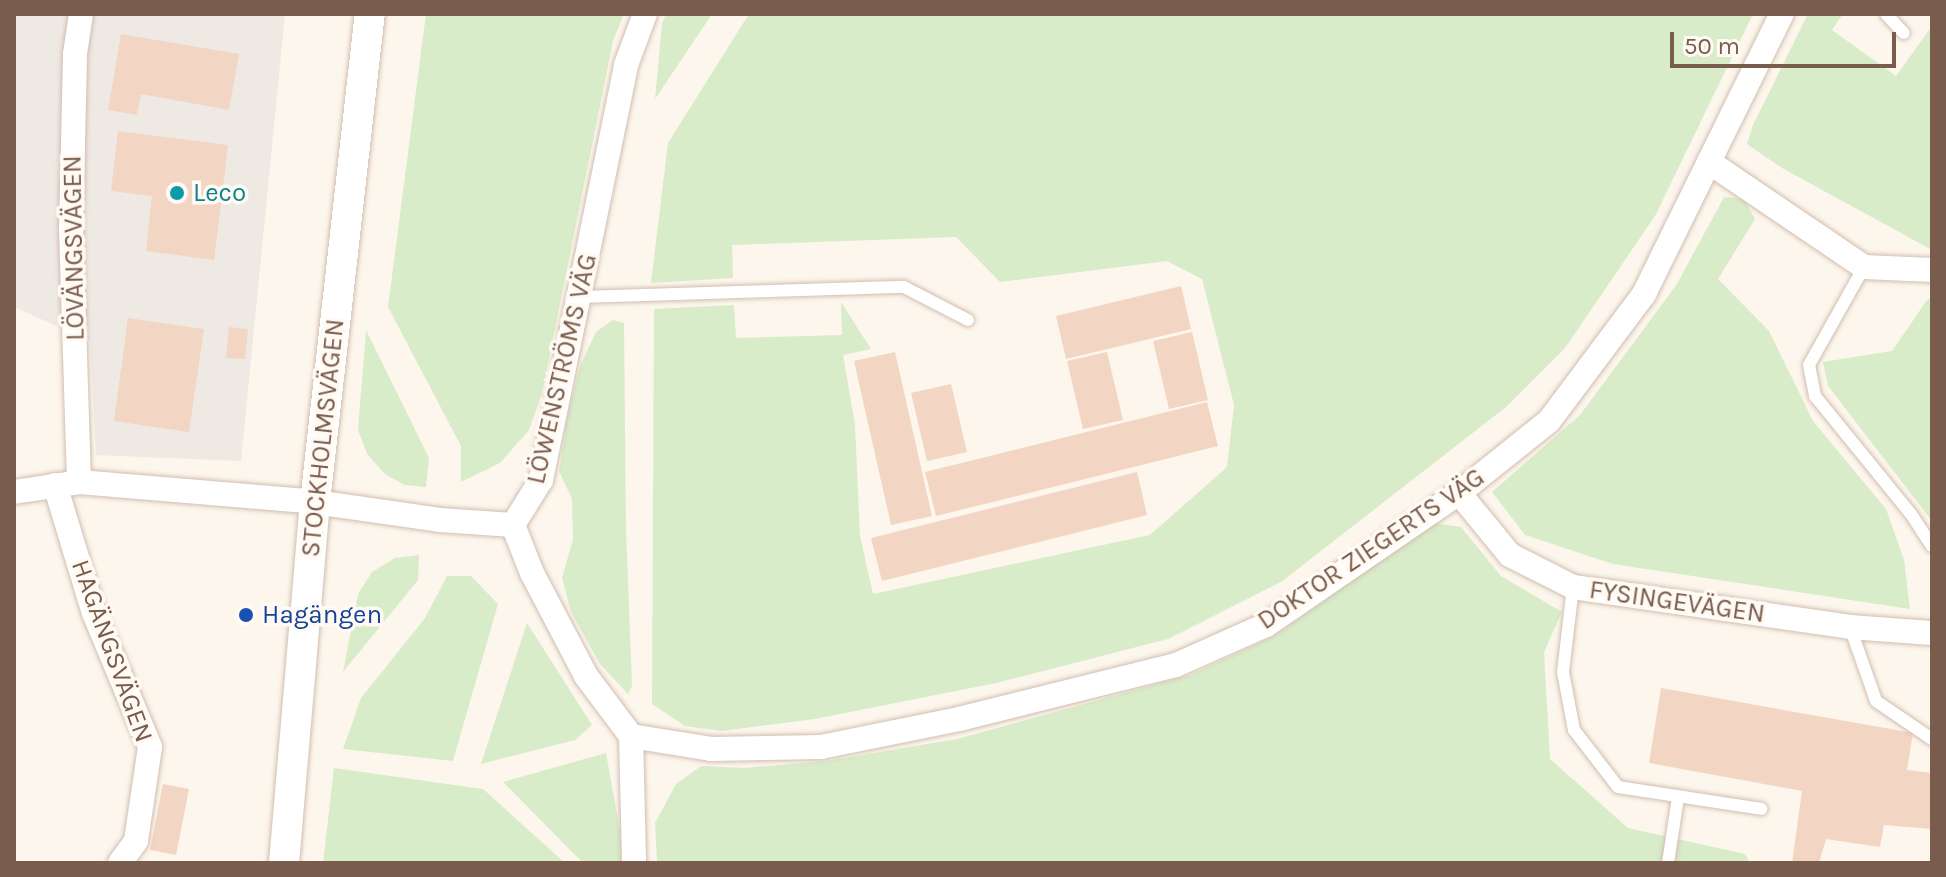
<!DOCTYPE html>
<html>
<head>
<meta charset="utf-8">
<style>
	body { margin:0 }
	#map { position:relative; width:1946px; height:877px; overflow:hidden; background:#fdf6ec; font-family:Karla,sans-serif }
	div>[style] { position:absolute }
	.industrial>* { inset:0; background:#efe9e4 }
	.green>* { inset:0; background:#d8ecc9 }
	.building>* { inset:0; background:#f3d5c3 }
	.roads { filter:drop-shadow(0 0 2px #d1beb0) drop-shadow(0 0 2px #d1beb0) }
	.service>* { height:12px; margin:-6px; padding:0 6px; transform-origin:6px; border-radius:6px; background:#fff }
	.minor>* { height:24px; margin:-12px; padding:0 12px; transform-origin:12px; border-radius:12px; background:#fff }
	.tertiary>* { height:30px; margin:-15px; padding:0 15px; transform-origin:15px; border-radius:15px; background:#fff }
	.dots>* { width:22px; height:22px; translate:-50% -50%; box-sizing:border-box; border:4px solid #fffaf3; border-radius:50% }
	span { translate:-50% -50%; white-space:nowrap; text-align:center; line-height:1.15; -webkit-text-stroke:7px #fffaf3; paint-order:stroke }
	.culture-label { font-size:26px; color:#0d838f }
	.left { translate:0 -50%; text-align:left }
	.street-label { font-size:26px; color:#7a5c4d }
	.transit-label { font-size:26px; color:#164399 }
	.frame { position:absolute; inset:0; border:16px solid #7a5c4d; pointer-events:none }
	.scale { position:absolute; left:1670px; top:32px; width:226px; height:36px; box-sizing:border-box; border:4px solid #7a5c4d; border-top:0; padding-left:10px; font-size:24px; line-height:28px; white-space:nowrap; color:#7a5c4d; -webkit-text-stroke:6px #fffaf3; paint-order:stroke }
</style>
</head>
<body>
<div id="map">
	<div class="industrial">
		<i style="clip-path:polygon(14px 14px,285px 14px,241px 461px,96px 455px,90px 341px,14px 307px)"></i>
	</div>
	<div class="green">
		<i style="clip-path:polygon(426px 14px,624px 14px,613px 41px,542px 393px,529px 430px,500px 463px,461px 482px,461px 446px,388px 307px)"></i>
		<i style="clip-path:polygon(666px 14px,712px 14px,655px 99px,662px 24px)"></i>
		<i style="clip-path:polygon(749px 14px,1753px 14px,1655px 216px,1565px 348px,1506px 407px,1281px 582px,1168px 639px,996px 683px,815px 719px,722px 731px,685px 726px,652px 704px,654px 309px,734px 305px,736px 338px,842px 335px,841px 302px,871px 349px,843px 355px,855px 424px,860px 536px,873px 594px,1150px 535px,1227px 467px,1234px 405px,1202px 279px,1167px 261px,1000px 282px,956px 237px,732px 245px,733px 278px,651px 283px,668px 143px)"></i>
		<i style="clip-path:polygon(1808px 14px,1843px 14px,1832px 30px,1896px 76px,1932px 26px,1932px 250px,1782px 168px,1747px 144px,1753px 125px)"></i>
		<i style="clip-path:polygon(1724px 197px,1744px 199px,1755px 219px,1718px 279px,1769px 331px,1813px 421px,1886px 509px,1904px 560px,1910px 609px,1613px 564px,1525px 535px,1492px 492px,1580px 415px,1677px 284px)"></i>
		<i style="clip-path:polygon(1932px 298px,1932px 521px,1828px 386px,1823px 362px,1892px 351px,1927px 300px)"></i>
		<i style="clip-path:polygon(613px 320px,624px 323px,626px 531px,632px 686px,628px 694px,600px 664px,571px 612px,562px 578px,573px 539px,572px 499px,559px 471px,568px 414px,580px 366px,596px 332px)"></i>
		<i style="clip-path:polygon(366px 330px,429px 458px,426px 487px,405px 485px,385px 474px,367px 454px,358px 430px)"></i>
		<i style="clip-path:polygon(1434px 523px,1461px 527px,1501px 576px,1562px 612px,1544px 652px,1550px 759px,1628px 828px,1745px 854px,1750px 863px,657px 863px,655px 823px,676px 784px,701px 766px,744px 768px,826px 761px,957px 739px,1190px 675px,1274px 636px)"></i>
		<i style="clip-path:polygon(419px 555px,418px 580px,343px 672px,358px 594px,372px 572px,395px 558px)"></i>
		<i style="clip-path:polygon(447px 576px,471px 576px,498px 604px,453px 761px,343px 749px,361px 698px,425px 618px)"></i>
		<i style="clip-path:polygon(527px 623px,592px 725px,575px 740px,481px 764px)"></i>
		<i style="clip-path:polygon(606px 753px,620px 831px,621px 863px,583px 863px,503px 782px)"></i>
		<i style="clip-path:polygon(334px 768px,483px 789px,565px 863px,323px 863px)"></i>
	</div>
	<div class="building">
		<i style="clip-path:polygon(121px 34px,239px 54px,229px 110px,141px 94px,137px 115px,108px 110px)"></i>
		<i style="clip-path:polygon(118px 131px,228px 145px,214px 260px,146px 251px,152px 196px,111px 191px)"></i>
		<i style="clip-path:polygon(1181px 286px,1191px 329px,1066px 359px,1056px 316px)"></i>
		<i style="clip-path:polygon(128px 318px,204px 329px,189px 432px,114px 421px)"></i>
		<i style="clip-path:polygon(229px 327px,248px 329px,245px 359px,226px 358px)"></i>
		<i style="clip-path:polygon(1192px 332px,1208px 400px,1169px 409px,1153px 341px)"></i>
		<i style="clip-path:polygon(895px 352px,932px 516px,891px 525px,854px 361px)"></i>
		<i style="clip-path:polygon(1107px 352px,1123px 420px,1083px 429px,1067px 361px)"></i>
		<i style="clip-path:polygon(951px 384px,967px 452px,927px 461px,911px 393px)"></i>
		<i style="clip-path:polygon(1207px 402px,1218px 446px,936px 516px,925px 472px)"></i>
		<i style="clip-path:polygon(1137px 472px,1147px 515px,882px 581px,871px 538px)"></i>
		<i style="clip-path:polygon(1661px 688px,1913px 733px,1907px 770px,1932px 773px,1932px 829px,1884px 825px,1880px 847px,1826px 839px,1819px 863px,1792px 863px,1802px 791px,1649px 763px)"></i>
		<i style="clip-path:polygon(163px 784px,189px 789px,176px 855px,150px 850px)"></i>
	</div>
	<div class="roads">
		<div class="service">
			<i style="left:1886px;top:14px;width:26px;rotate:47deg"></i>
			<i style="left:1864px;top:267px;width:112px;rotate:119.3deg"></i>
			<i style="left:1809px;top:365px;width:32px;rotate:79deg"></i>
			<i style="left:1815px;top:396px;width:152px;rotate:50.9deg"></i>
			<i style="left:1911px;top:514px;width:38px;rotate:57deg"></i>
			<i style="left:581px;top:297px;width:323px;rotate:-1.8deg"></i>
			<i style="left:904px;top:287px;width:72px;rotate:27.3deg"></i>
			<i style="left:1573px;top:587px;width:86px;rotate:96.7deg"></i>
			<i style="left:1563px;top:672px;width:59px;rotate:79.3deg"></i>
			<i style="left:1574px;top:730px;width:72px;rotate:52.3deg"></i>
			<i style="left:1618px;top:787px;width:145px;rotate:8.7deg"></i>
			<i style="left:1850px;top:627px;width:78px;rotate:70.6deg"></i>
			<i style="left:1876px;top:701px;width:68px;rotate:34.2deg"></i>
			<i style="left:1668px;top:863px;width:66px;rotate:-81.3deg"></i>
		</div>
		<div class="minor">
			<i style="left:1709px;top:162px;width:187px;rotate:34.1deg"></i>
			<i style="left:1864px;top:267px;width:68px;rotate:2.5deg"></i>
			<i style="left:79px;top:482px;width:250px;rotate:-91.8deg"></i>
			<i style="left:71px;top:232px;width:178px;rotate:-88.7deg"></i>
			<i style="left:75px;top:54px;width:40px;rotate:-81.5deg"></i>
			<i style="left:55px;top:485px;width:134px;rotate:73.1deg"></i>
			<i style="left:94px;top:613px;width:145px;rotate:67.3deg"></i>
			<i style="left:150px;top:747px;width:95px;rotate:98.5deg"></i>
			<i style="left:136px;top:841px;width:27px;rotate:126deg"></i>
			<i style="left:14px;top:492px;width:66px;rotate:-8.7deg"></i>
			<i style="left:79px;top:482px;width:237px;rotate:4.8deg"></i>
			<i style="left:315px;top:502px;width:126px;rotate:8.2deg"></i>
			<i style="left:440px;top:520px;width:73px;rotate:3.9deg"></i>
			<i style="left:513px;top:525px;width:53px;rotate:-58.1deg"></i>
			<i style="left:541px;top:480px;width:424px;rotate:-78.4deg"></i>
			<i style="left:626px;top:65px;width:54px;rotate:-69.6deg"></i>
			<i style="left:1459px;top:493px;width:80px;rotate:50.6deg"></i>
			<i style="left:1510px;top:555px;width:71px;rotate:26.9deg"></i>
			<i style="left:1573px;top:587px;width:280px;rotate:8.2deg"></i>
			<i style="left:1850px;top:627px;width:82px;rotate:4.2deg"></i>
			<i style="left:513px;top:525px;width:52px;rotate:68.4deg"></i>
			<i style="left:532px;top:573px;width:116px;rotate:62.3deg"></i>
			<i style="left:586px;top:676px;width:75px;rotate:53.1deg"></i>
			<i style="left:631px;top:736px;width:81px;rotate:9.2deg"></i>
			<i style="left:711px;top:749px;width:110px;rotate:-1deg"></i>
			<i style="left:821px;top:747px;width:141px;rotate:-11.5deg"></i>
			<i style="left:959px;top:719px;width:224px;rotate:-14deg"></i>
			<i style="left:1176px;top:665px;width:98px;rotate:-24deg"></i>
			<i style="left:1266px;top:625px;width:234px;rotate:-34.4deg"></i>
			<i style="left:1459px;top:493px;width:115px;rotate:-38.7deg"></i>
			<i style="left:1549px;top:421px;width:159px;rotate:-53.2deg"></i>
			<i style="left:1644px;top:294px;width:312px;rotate:-63.8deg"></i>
			<i style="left:631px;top:736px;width:127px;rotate:88.6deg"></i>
		</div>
		<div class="tertiary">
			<i style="left:284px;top:863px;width:362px;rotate:-85.1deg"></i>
			<i style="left:315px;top:502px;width:491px;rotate:-83.6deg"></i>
		</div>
	</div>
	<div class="dots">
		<i style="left:177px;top:193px;background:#0f9aa8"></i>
		<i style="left:246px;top:615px;background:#1a4fb4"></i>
	</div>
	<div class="culture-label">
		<span class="left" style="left:193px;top:193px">Leco</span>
	</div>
	<div class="street-label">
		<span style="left:74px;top:248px;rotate:-91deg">LÖVÄNGSVÄGEN</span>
		<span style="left:562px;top:369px;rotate:-77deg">LÖWENSTRÖMS VÄG</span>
		<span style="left:323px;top:438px;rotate:-84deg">STOCKHOLMSVÄGEN</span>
		<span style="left:1371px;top:549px;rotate:-34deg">DOKTOR ZIEGERTS VÄG</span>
		<span style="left:1677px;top:602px;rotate:8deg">FYSINGEVÄGEN</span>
		<span style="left:112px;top:651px;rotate:70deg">HAGÄNGSVÄGEN</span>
	</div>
	<div class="transit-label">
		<span class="left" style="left:262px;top:615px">Hagängen</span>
	</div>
	<div class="frame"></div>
	<div class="scale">50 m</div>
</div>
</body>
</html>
